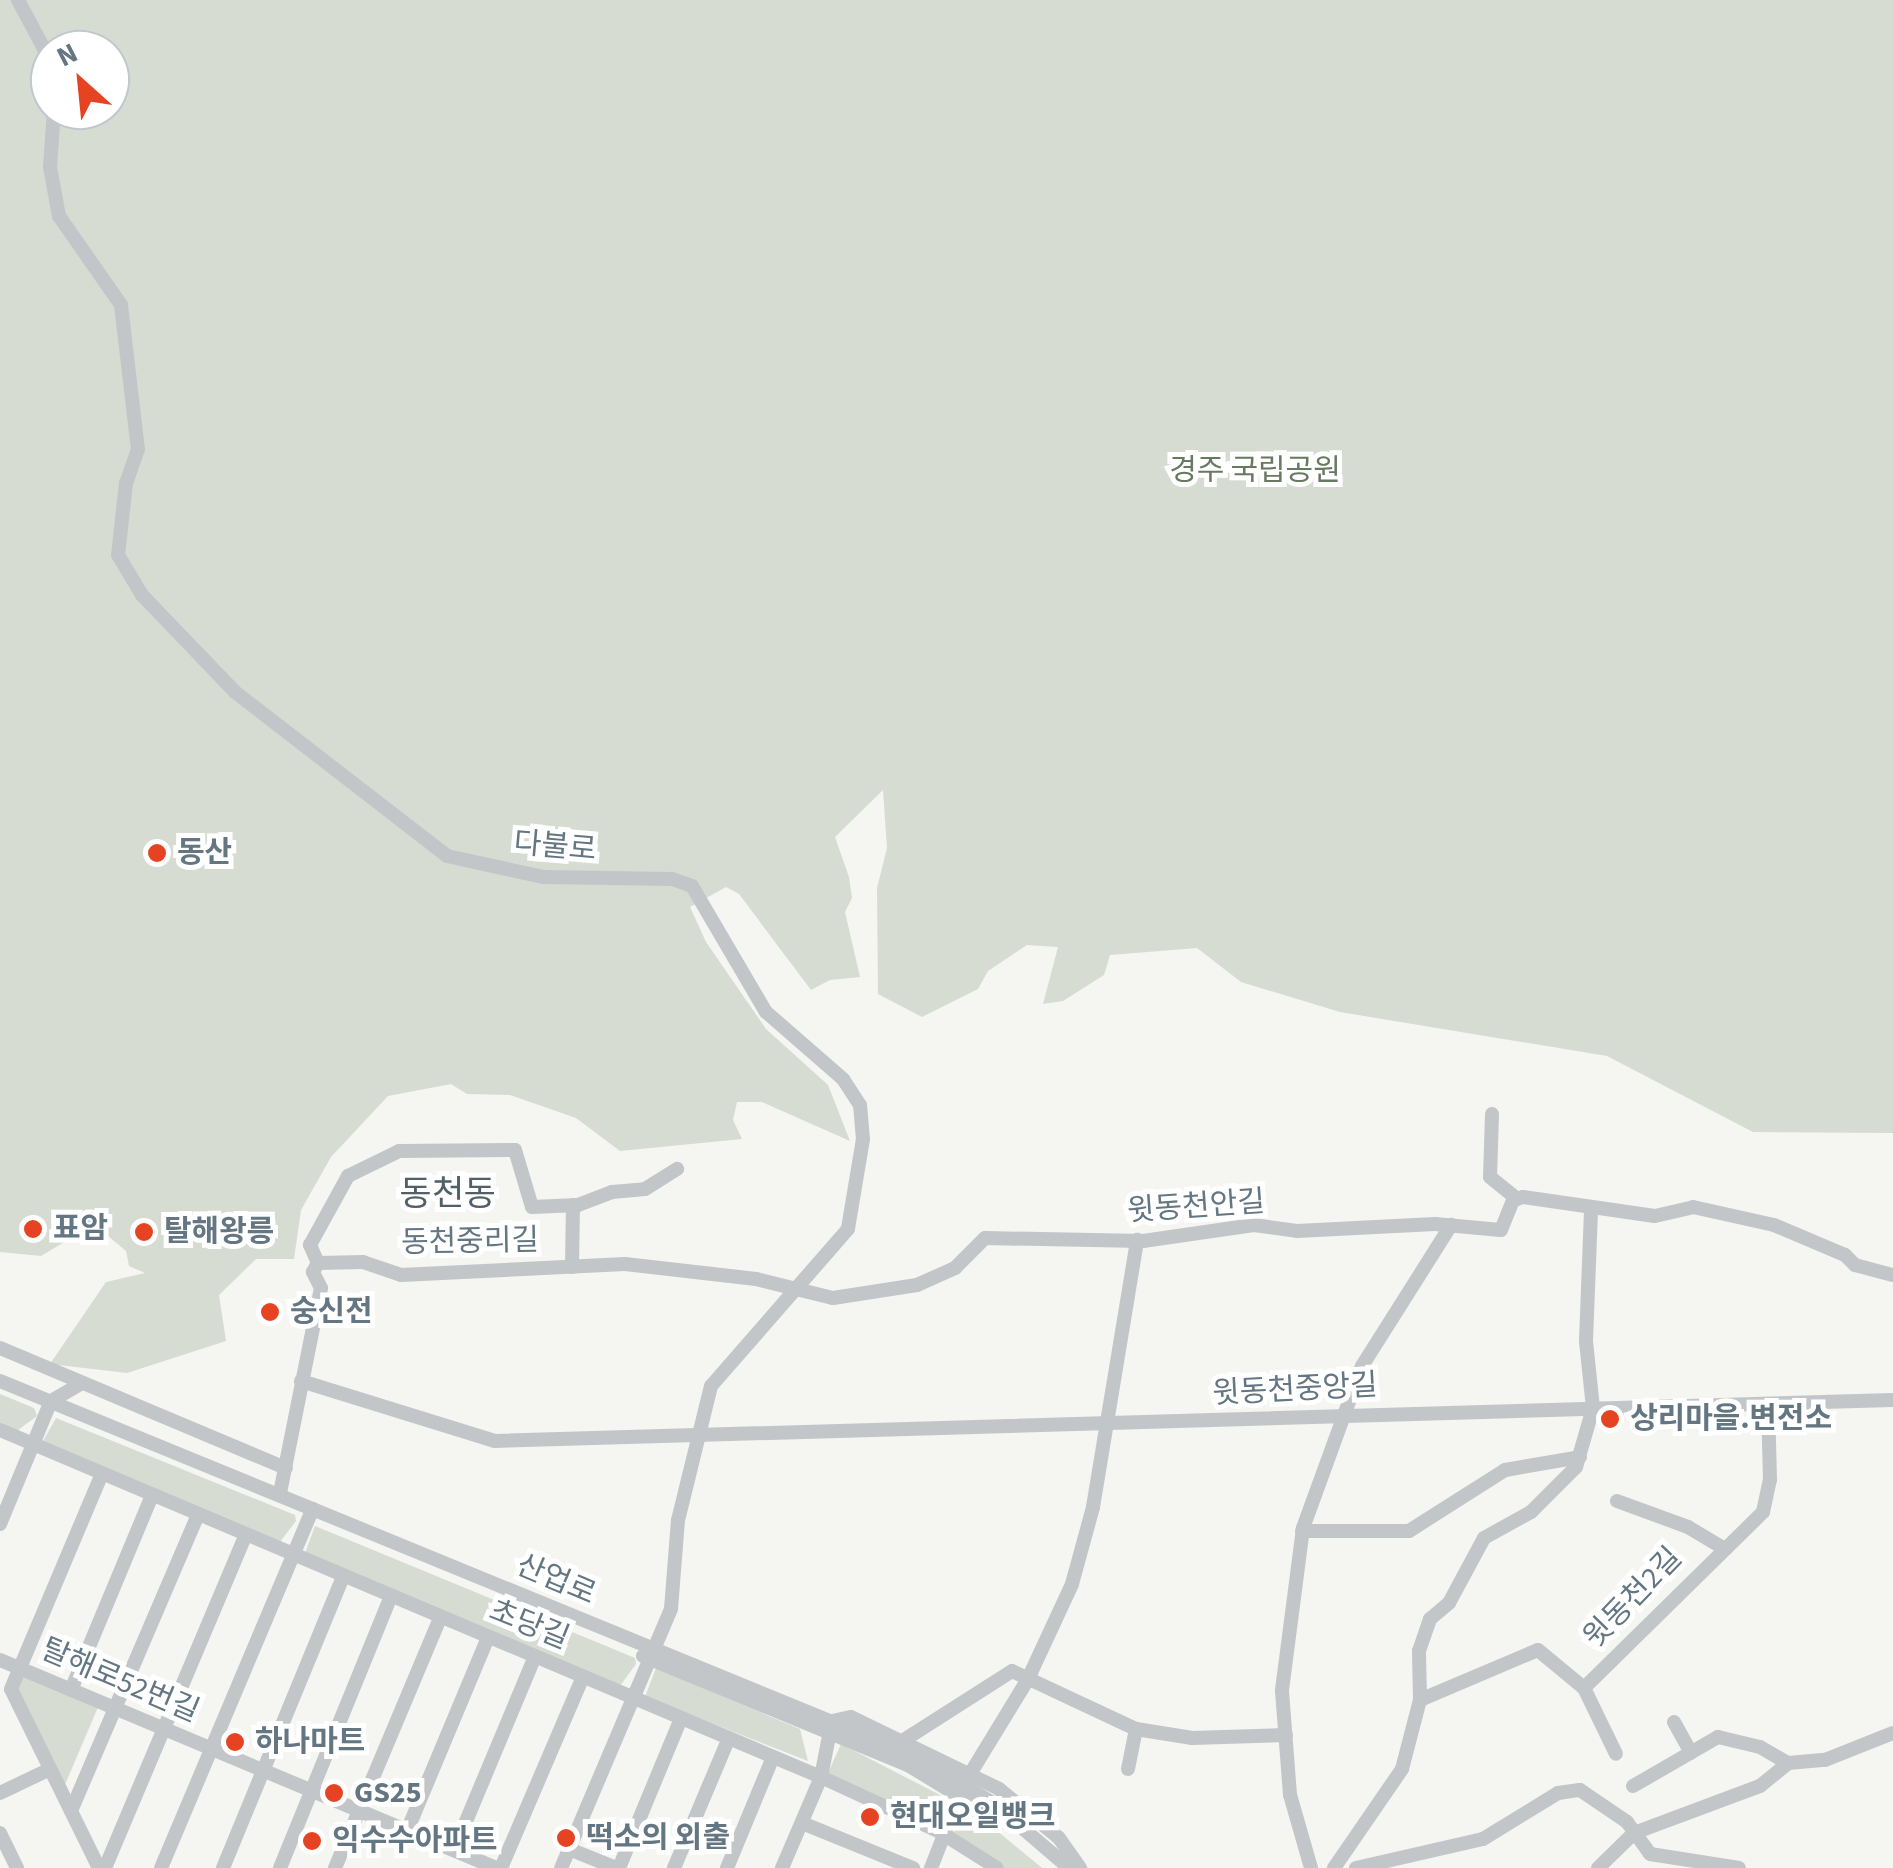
<!DOCTYPE html>
<html>
<head>
<meta charset="utf-8">
<style>
	body { margin:0 }
	#map { position:relative; width:1893px; height:1868px; overflow:hidden; background:#f5f5f1; font-family:"Source Sans 3","Noto Sans KR",sans-serif }
	div>[style] { position:absolute }
	.green>* { inset:0; background:#d6dcd2 }
	.minor>* { height:14px; margin:-7px; padding:0 7px; transform-origin:7px; border-radius:7px; background:#c2c6c9 }
	.dots>* { width:28px; height:28px; translate:-50% -50%; box-sizing:border-box; border:5px solid #fff; border-radius:50% }
	span { translate:-50% -50%; white-space:nowrap; text-align:center; line-height:1.15; -webkit-text-stroke:10px #fff; paint-order:stroke }
	.park-label { font-size:30px; color:#687962 }
	.street-label { font-size:30px; color:#637682 }
	.poi-label { font-size:30px; color:#637682; font-weight:700 }
	.left { translate:0 -50%; text-align:left }
	.quarter-label { font-size:35px; color:#515f67 }
	.north { position:absolute; left:30px; top:30px; width:100px; height:100px; box-sizing:border-box; background:#fff; border:2px solid #c1c8cd; border-radius:50%; rotate:333deg; font-size:28px; font-weight:700; line-height:40px; text-align:center; color:#637682 }
	.north::after { content:''; display:block; margin:auto; width:35px; height:45px; background:#e54321; clip-path:polygon(50% 0,100% 100%,50% 72%,0 100%) }
</style>
</head>
<body>
<div id="map">
	<div class="green">
		<i style="clip-path:polygon(evenodd,0 0,1893px 0,1893px 1133px,1753px 1132px,1607px 1056px,1340px 1012px,1241px 982px,1197px 948px,1110px 955px,1104px 975px,1063px 1001px,1043px 1004px,1058px 947px,1027px 945px,988px 971px,978px 989px,922px 1017px,878px 994px,877px 888px,887px 848px,883px 790px,835px 837px,849px 877px,852px 898px,845px 912px,860px 977px,830px 980px,811px 990px,739px 894px,726px 887px,690px 907px,706px 942px,766px 1029px,828px 1085px,850px 1141px,762px 1102px,737px 1102px,733px 1120px,742px 1139px,620px 1151px,576px 1118px,510px 1095px,467px 1094px,451px 1084px,388px 1096px,331px 1157px,301px 1210px,294px 1259px,256px 1259px,219px 1295px,226px 1341px,127px 1373px,50px 1364px,106px 1282px,145px 1273px,129px 1266px,126px 1251px,94px 1224px,41px 1256px,0 1252px,0 0,50px 50px,110px 50px,110px 110px,50px 110px,50px 50px)"></i>
		<i style="clip-path:polygon(0 1394px,34px 1408px,37px 1416px,14px 1433px,0 1427px)"></i>
		<i style="clip-path:polygon(56px 1418px,295px 1515px,296px 1521px,279px 1543px,43px 1441px)"></i>
		<i style="clip-path:polygon(315px 1526px,635px 1658px,636px 1664px,620px 1686px,304px 1556px)"></i>
		<i style="clip-path:polygon(23px 1665px,101px 1700px,64px 1787px,17px 1688px)"></i>
		<i style="clip-path:polygon(656px 1668px,800px 1729px,808px 1761px,645px 1697px)"></i>
		<i style="clip-path:polygon(841px 1744px,942px 1796px,930px 1820px,828px 1773px)"></i>
		<i style="clip-path:polygon(966px 1814px,978px 1815px,1042px 1868px,1002px 1868px,953px 1833px)"></i>
	</div>
	<div class="minor">
		<i style="left:18px;top:0;width:68px;rotate:61.9deg"></i>
		<i style="left:54px;top:110px;width:57px;rotate:94deg"></i>
		<i style="left:50px;top:167px;width:50px;rotate:79.6deg"></i>
		<i style="left:59px;top:216px;width:108px;rotate:55.1deg"></i>
		<i style="left:121px;top:305px;width:145px;rotate:83.3deg"></i>
		<i style="left:138px;top:449px;width:36px;rotate:109deg"></i>
		<i style="left:126px;top:483px;width:72px;rotate:96.3deg"></i>
		<i style="left:118px;top:555px;width:47px;rotate:59deg"></i>
		<i style="left:142px;top:595px;width:134px;rotate:46.2deg"></i>
		<i style="left:235px;top:692px;width:268px;rotate:37.7deg"></i>
		<i style="left:447px;top:856px;width:98px;rotate:12.3deg"></i>
		<i style="left:543px;top:877px;width:129px;rotate:0.9deg"></i>
		<i style="left:672px;top:879px;width:21px;rotate:19deg"></i>
		<i style="left:692px;top:886px;width:146px;rotate:59.6deg"></i>
		<i style="left:766px;top:1012px;width:102px;rotate:41deg"></i>
		<i style="left:843px;top:1079px;width:31px;rotate:57deg"></i>
		<i style="left:860px;top:1105px;width:34px;rotate:85deg"></i>
		<i style="left:863px;top:1139px;width:91px;rotate:99.5deg"></i>
		<i style="left:848px;top:1229px;width:208px;rotate:131.1deg"></i>
		<i style="left:711px;top:1386px;width:138px;rotate:103.8deg"></i>
		<i style="left:678px;top:1520px;width:89px;rotate:94.5deg"></i>
		<i style="left:671px;top:1609px;width:281px;rotate:113deg"></i>
		<i style="left:1492px;top:1114px;width:63px;rotate:91.8deg"></i>
		<i style="left:1490px;top:1177px;width:35px;rotate:39deg"></i>
		<i style="left:318px;top:1263px;width:20px;rotate:-114deg"></i>
		<i style="left:310px;top:1245px;width:79px;rotate:-61.2deg"></i>
		<i style="left:348px;top:1176px;width:57px;rotate:-26.1deg"></i>
		<i style="left:399px;top:1151px;width:116px;rotate:-0.5deg"></i>
		<i style="left:515px;top:1150px;width:59px;rotate:73.4deg"></i>
		<i style="left:532px;top:1207px;width:46px;rotate:-2.5deg"></i>
		<i style="left:578px;top:1205px;width:36px;rotate:-21deg"></i>
		<i style="left:612px;top:1192px;width:33px;rotate:-5deg"></i>
		<i style="left:645px;top:1189px;width:38px;rotate:-32deg"></i>
		<i style="left:572px;top:1267px;width:62px;rotate:-89.1deg"></i>
		<i style="left:0;top:1348px;width:310px;rotate:22.8deg"></i>
		<i style="left:0;top:1381px;width:987px;rotate:22.28deg"></i>
		<i style="left:913px;top:1755px;width:93px;rotate:31deg"></i>
		<i style="left:993px;top:1803px;width:100px;rotate:40.5deg"></i>
		<i style="left:301px;top:1381px;width:203px;rotate:17.2deg"></i>
		<i style="left:495px;top:1441px;width:1399px;rotate:-1.68deg"></i>
		<i style="left:0;top:1430px;width:891px;rotate:22.91deg"></i>
		<i style="left:821px;top:1777px;width:131px;rotate:24.8deg"></i>
		<i style="left:940px;top:1832px;width:67px;rotate:32.3deg"></i>
		<i style="left:280px;top:1493px;width:209px;rotate:-78.7deg"></i>
		<i style="left:321px;top:1288px;width:18px;rotate:-117deg"></i>
		<i style="left:313px;top:1272px;width:10px;rotate:-61deg"></i>
		<i style="left:318px;top:1263px;width:45px;rotate:-1.3deg"></i>
		<i style="left:363px;top:1262px;width:40px;rotate:18.9deg"></i>
		<i style="left:401px;top:1275px;width:224px;rotate:-2.8deg"></i>
		<i style="left:625px;top:1264px;width:132px;rotate:6.5deg"></i>
		<i style="left:756px;top:1279px;width:79px;rotate:13.9deg"></i>
		<i style="left:833px;top:1298px;width:85px;rotate:-8.8deg"></i>
		<i style="left:917px;top:1285px;width:42px;rotate:-24.1deg"></i>
		<i style="left:955px;top:1268px;width:42px;rotate:-45deg"></i>
		<i style="left:985px;top:1238px;width:158px;rotate:1.1deg"></i>
		<i style="left:1143px;top:1241px;width:112px;rotate:-8.2deg"></i>
		<i style="left:1254px;top:1225px;width:43px;rotate:7.9deg"></i>
		<i style="left:1297px;top:1231px;width:138px;rotate:-2.9deg"></i>
		<i style="left:1435px;top:1224px;width:66px;rotate:5.2deg"></i>
		<i style="left:1501px;top:1230px;width:32px;rotate:-68deg"></i>
		<i style="left:1513px;top:1200px;width:10px;rotate:-17deg"></i>
		<i style="left:1523px;top:1197px;width:133px;rotate:8.2deg"></i>
		<i style="left:1655px;top:1216px;width:39px;rotate:-13deg"></i>
		<i style="left:1693px;top:1207px;width:83px;rotate:12.5deg"></i>
		<i style="left:1774px;top:1225px;width:77px;rotate:22.9deg"></i>
		<i style="left:1845px;top:1255px;width:14px;rotate:45deg"></i>
		<i style="left:1855px;top:1265px;width:39px;rotate:15deg"></i>
		<i style="left:1617px;top:1501px;width:76px;rotate:20.1deg"></i>
		<i style="left:1688px;top:1527px;width:39px;rotate:31deg"></i>
		<i style="left:0;top:1524px;width:133px;rotate:-67.5deg"></i>
		<i style="left:51px;top:1401px;width:34px;rotate:-30deg"></i>
		<i style="left:1302px;top:1531px;width:107px"></i>
		<i style="left:1409px;top:1531px;width:114px;rotate:-32.4deg"></i>
		<i style="left:1505px;top:1470px;width:76px;rotate:-9.8deg"></i>
		<i style="left:643px;top:1656px;width:287px;rotate:22.4deg"></i>
		<i style="left:908px;top:1765px;width:111px;rotate:31.4deg"></i>
		<i style="left:0;top:1660px;width:538px;rotate:22.75deg"></i>
		<i style="left:1584px;top:1688px;width:73px;rotate:64.1deg"></i>
		<i style="left:71px;top:1690px;width:211px;rotate:-67.4deg"></i>
		<i style="left:1420px;top:1700px;width:128px;rotate:-23deg"></i>
		<i style="left:1538px;top:1650px;width:60px;rotate:39.6deg"></i>
		<i style="left:1584px;top:1688px;width:251px;rotate:-44.5deg"></i>
		<i style="left:1763px;top:1512px;width:33px;rotate:-78deg"></i>
		<i style="left:1770px;top:1480px;width:74px;rotate:-91.5deg"></i>
		<i style="left:1674px;top:1722px;width:35px;rotate:61deg"></i>
		<i style="left:904px;top:1740px;width:128px;rotate:-32.6deg"></i>
		<i style="left:1012px;top:1671px;width:137px;rotate:25.1deg"></i>
		<i style="left:1136px;top:1729px;width:57px;rotate:9.1deg"></i>
		<i style="left:1192px;top:1738px;width:94px;rotate:-1.8deg"></i>
		<i style="left:1128px;top:1769px;width:41px;rotate:-78.7deg"></i>
		<i style="left:1633px;top:1786px;width:98px;rotate:-30deg"></i>
		<i style="left:1718px;top:1737px;width:43px;rotate:13.4deg"></i>
		<i style="left:1760px;top:1747px;width:32px;rotate:30deg"></i>
		<i style="left:0;top:1793px;width:55px;rotate:-25.6deg"></i>
		<i style="left:71px;top:1811px;width:322px;rotate:-66.8deg"></i>
		<i style="left:802px;top:1823px;width:120px;rotate:22.1deg"></i>
		<i style="left:407px;top:1831px;width:210px;rotate:-67.3deg"></i>
		<i style="left:0;top:1833px;width:39px;rotate:64deg"></i>
		<i style="left:569px;top:1849px;width:51px;rotate:22deg"></i>
		<i style="left:454px;top:1850px;width:210px;rotate:-67.3deg"></i>
		<i style="left:99px;top:1868px;width:199px;rotate:-116.2deg"></i>
		<i style="left:11px;top:1689px;width:233px;rotate:-67.1deg"></i>
		<i style="left:105px;top:1868px;width:362px;rotate:-67.1deg"></i>
		<i style="left:161px;top:1868px;width:390px;rotate:-67.1deg"></i>
		<i style="left:223px;top:1868px;width:315px;rotate:-67.6deg"></i>
		<i style="left:280px;top:1868px;width:294px;rotate:-67.8deg"></i>
		<i style="left:335px;top:1868px;width:271px;rotate:-67.2deg"></i>
		<i style="left:501px;top:1868px;width:208px;rotate:-66.8deg"></i>
		<i style="left:619px;top:1868px;width:162px;rotate:-67.5deg"></i>
		<i style="left:674px;top:1868px;width:141px;rotate:-67.1deg"></i>
		<i style="left:727px;top:1868px;width:120px;rotate:-67.5deg"></i>
		<i style="left:782px;top:1868px;width:99px;rotate:-66.8deg"></i>
		<i style="left:821px;top:1777px;width:57px;rotate:-78.9deg"></i>
		<i style="left:832px;top:1721px;width:19px;rotate:-12deg"></i>
		<i style="left:851px;top:1717px;width:165px;rotate:25.9deg"></i>
		<i style="left:999px;top:1789px;width:77px;rotate:39.2deg"></i>
		<i style="left:1059px;top:1838px;width:37px;rotate:55deg"></i>
		<i style="left:931px;top:1868px;width:90px;rotate:-68.6deg"></i>
		<i style="left:964px;top:1784px;width:123px;rotate:-58.6deg"></i>
		<i style="left:1028px;top:1679px;width:105px;rotate:-65.1deg"></i>
		<i style="left:1072px;top:1584px;width:80px;rotate:-74.7deg"></i>
		<i style="left:1093px;top:1507px;width:271px;rotate:-80.6deg"></i>
		<i style="left:1311px;top:1868px;width:76px;rotate:-106deg"></i>
		<i style="left:1290px;top:1795px;width:105px;rotate:-94.4deg"></i>
		<i style="left:1282px;top:1690px;width:163px;rotate:-82.6deg"></i>
		<i style="left:1303px;top:1528px;width:172px;rotate:-70deg"></i>
		<i style="left:1362px;top:1366px;width:167px;rotate:-57.7deg"></i>
		<i style="left:1334px;top:1868px;width:120px;rotate:-55.5deg"></i>
		<i style="left:1402px;top:1769px;width:71px;rotate:-75.4deg"></i>
		<i style="left:1420px;top:1700px;width:49px;rotate:-91.2deg"></i>
		<i style="left:1419px;top:1651px;width:34px;rotate:-71deg"></i>
		<i style="left:1430px;top:1619px;width:25px;rotate:-40deg"></i>
		<i style="left:1449px;top:1603px;width:74px;rotate:-61.7deg"></i>
		<i style="left:1484px;top:1538px;width:54px;rotate:-29deg"></i>
		<i style="left:1531px;top:1512px;width:64px;rotate:-45deg"></i>
		<i style="left:1576px;top:1467px;width:61px;rotate:-73.9deg"></i>
		<i style="left:1593px;top:1408px;width:67px;rotate:-96deg"></i>
		<i style="left:1586px;top:1341px;width:133px;rotate:-87.8deg"></i>
		<i style="left:1356px;top:1868px;width:130px;rotate:-12.9deg"></i>
		<i style="left:1483px;top:1839px;width:88px;rotate:-31.5deg"></i>
		<i style="left:1558px;top:1793px;width:22px;rotate:-8deg"></i>
		<i style="left:1580px;top:1790px;width:57px;rotate:34.2deg"></i>
		<i style="left:1627px;top:1822px;width:39px;rotate:54deg"></i>
		<i style="left:1650px;top:1854px;width:90px;rotate:8.9deg"></i>
		<i style="left:1598px;top:1868px;width:50px;rotate:-44.2deg"></i>
		<i style="left:1634px;top:1833px;width:134px;rotate:-20.5deg"></i>
		<i style="left:1760px;top:1786px;width:36px;rotate:-39deg"></i>
		<i style="left:1788px;top:1763px;width:37px;rotate:-5deg"></i>
		<i style="left:1825px;top:1760px;width:73px;rotate:-21.7deg"></i>
	</div>
	<div class="dots">
		<i style="left:157px;top:853px;background:#e54321"></i>
		<i style="left:33px;top:1229px;background:#e54321"></i>
		<i style="left:144px;top:1232px;background:#e54321"></i>
		<i style="left:270px;top:1312px;background:#e54321"></i>
		<i style="left:1610px;top:1419px;background:#e54321"></i>
		<i style="left:235px;top:1742px;background:#e54321"></i>
		<i style="left:334px;top:1793px;background:#e54321"></i>
		<i style="left:870px;top:1817px;background:#e54321"></i>
		<i style="left:566px;top:1838px;background:#e54321"></i>
		<i style="left:312px;top:1841px;background:#e54321"></i>
	</div>
	<div class="park-label">
		<span style="left:1255px;top:471px">경주 국립공원</span>
	</div>
	<div class="street-label">
		<span style="left:555px;top:847px;rotate:5deg">다불로</span>
		<span style="left:1196px;top:1207px;rotate:-4deg">윗동천안길</span>
		<span style="left:470px;top:1242px;rotate:-1deg">동천중리길</span>
		<span style="left:1295px;top:1390px;rotate:-3deg">윗동천중앙길</span>
		<span style="left:556px;top:1580px;rotate:23deg">산업로</span>
		<span style="left:1633px;top:1598px;rotate:-46deg">윗동천2길</span>
		<span style="left:529px;top:1625px;rotate:22deg">초당길</span>
		<span style="left:120px;top:1681px;rotate:23deg">탈해로52번길</span>
	</div>
	<div class="poi-label">
		<span class="left" style="left:177px;top:853px">동산</span>
		<span class="left" style="left:53px;top:1229px">표암</span>
		<span class="left" style="left:164px;top:1232px">탈해왕릉</span>
		<span class="left" style="left:290px;top:1312px">숭신전</span>
		<span class="left" style="left:1630px;top:1419px">상리마을.변전소</span>
		<span class="left" style="left:255px;top:1742px">하나마트</span>
		<span class="left" style="left:354px;top:1793px">GS25</span>
		<span class="left" style="left:890px;top:1817px">현대오일뱅크</span>
		<span class="left" style="left:586px;top:1838px">떡소의 외출</span>
		<span class="left" style="left:332px;top:1841px">익수수아파트</span>
	</div>
	<div class="quarter-label">
		<span style="left:448px;top:1194px">동천동</span>
	</div>
	<div class="north">N</div>
</div>
</body>
</html>
